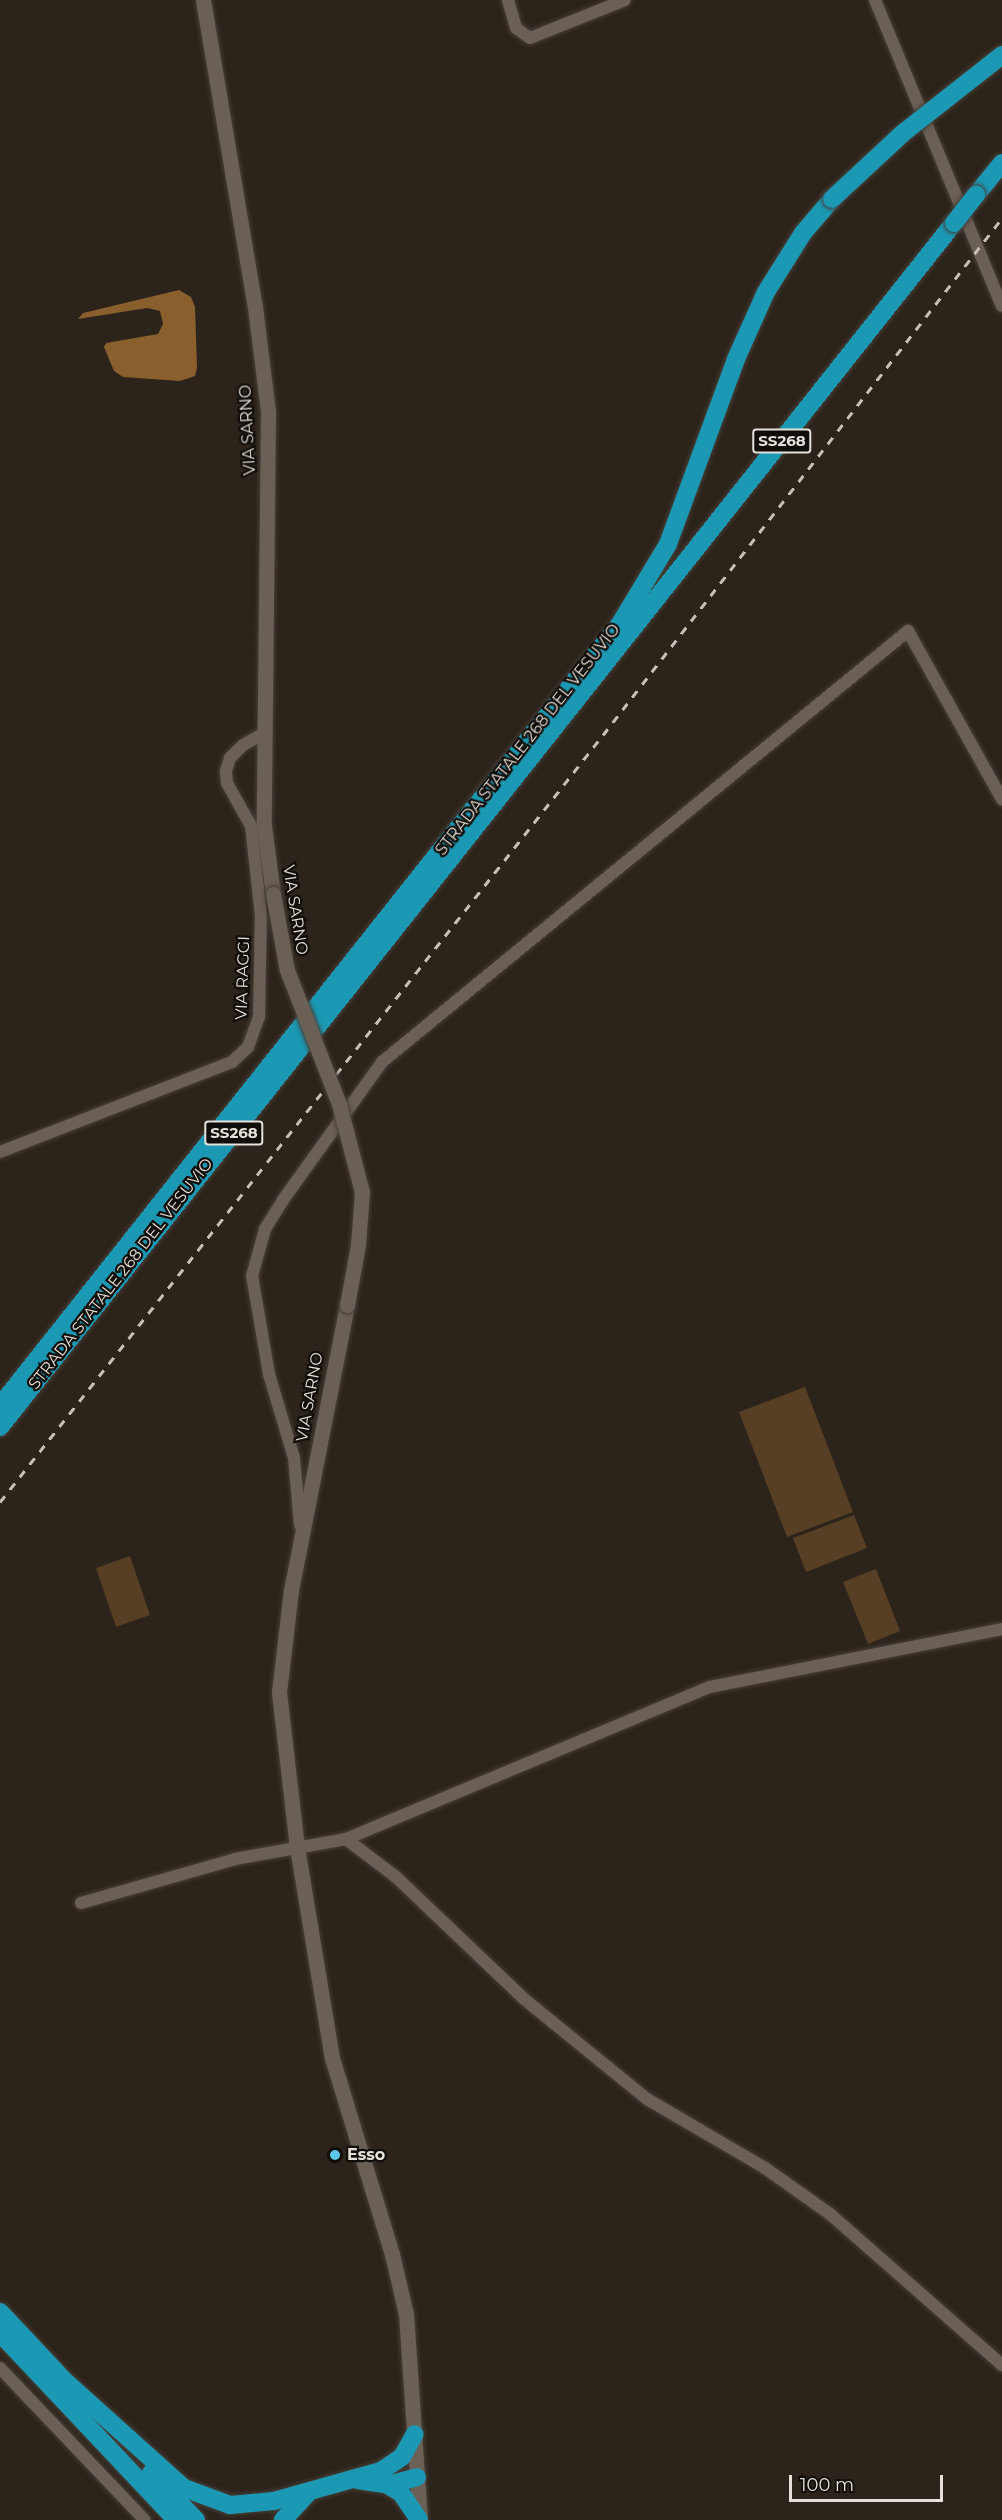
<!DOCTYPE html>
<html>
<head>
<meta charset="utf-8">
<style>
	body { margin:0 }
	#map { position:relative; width:1002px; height:2520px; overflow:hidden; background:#2c231a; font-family:Montserrat,sans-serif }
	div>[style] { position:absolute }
	.green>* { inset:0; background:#573f25 }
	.water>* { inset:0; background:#8a5f2e }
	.roads { filter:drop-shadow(0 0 2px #463f38) drop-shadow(0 0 2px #463f38) }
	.minor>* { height:12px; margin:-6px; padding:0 6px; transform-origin:6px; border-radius:6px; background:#6b6056 }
	.tertiary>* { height:15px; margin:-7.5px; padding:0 7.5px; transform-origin:7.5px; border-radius:7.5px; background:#6b6056 }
	.trunk>* { height:18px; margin:-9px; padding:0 9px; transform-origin:9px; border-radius:9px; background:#1b99b4 }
	.rail>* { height:3px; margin-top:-1.5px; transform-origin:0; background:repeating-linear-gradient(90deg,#c6c0b9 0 8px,transparent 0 16px) }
	.bridges { filter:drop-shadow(0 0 2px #463f38) drop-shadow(0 0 2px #463f38) }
	.tertiary-bridge>* { height:15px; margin:-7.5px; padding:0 7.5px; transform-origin:7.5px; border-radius:7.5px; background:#6b6056 }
	.trunk-bridge>* { height:18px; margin:-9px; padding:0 9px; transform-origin:9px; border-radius:9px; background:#1b99b4 }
	.dots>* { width:16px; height:16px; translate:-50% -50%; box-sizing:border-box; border:3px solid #110d09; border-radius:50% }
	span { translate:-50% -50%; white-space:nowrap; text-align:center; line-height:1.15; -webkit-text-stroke:4.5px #110d09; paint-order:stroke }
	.shield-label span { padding:2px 4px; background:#110d09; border:2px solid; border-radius:4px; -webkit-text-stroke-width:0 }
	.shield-label { font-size:15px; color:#e6e0da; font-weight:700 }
	.street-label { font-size:16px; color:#e6e0da }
	.poi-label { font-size:16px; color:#e6e0da; font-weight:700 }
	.left { translate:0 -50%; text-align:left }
	.scale { position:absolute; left:789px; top:2475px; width:154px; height:27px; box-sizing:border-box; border:3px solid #e6e0da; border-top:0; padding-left:8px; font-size:18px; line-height:21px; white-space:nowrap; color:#e6e0da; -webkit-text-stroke:4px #110d09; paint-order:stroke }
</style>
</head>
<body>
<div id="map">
	<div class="green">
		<i style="clip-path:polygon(805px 1387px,853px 1512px,787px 1537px,739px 1412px)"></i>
		<i style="clip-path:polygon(854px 1515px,867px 1548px,806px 1572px,793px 1538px)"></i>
		<i style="clip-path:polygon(130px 1556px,150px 1615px,116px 1627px,96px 1568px)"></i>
		<i style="clip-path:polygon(876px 1569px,900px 1631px,868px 1644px,843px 1582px)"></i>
	</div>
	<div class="water">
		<i style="clip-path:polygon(179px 290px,191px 297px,195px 307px,197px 368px,195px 376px,180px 381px,123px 377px,114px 371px,104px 347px,106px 343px,158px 334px,163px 324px,160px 311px,147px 308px,78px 319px,83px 313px)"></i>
	</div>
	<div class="roads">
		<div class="minor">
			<i style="left:508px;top:0;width:29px;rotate:74deg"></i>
			<i style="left:516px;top:28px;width:17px;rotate:36deg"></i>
			<i style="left:530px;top:38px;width:102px;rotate:-21.8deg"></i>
			<i style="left:875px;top:0;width:331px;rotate:67.5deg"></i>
			<i style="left:0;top:1152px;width:249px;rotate:-21.2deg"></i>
			<i style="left:232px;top:1062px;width:22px;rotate:-43deg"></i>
			<i style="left:248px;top:1047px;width:33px;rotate:-70deg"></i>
			<i style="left:259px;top:1016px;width:100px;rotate:-88.9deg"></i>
			<i style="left:261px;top:916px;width:91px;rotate:-96.3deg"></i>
			<i style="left:251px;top:826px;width:49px;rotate:-119.2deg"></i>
			<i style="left:227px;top:783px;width:12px;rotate:-95deg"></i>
			<i style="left:226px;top:771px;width:14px;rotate:-73deg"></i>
			<i style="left:230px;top:758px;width:18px;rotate:-45deg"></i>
			<i style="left:243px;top:745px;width:23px;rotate:-29deg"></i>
			<i style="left:300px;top:1525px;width:67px;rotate:-95.1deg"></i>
			<i style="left:294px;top:1458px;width:88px;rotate:-106.6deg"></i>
			<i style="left:269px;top:1374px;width:99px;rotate:-99.8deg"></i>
			<i style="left:252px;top:1276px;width:49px;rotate:-74.5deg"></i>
			<i style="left:265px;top:1229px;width:34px;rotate:-58deg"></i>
			<i style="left:283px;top:1200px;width:170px;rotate:-54.3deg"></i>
			<i style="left:382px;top:1062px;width:680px;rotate:-39.33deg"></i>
			<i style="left:908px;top:631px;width:193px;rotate:60.8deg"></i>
			<i style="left:346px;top:1839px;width:61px;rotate:37.1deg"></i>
			<i style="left:395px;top:1876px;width:178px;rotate:43.6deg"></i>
			<i style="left:524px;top:1999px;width:159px;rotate:39.1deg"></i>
			<i style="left:647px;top:2099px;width:137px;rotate:30.3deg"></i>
			<i style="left:765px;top:2168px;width:80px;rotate:35.3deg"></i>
			<i style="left:830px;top:2214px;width:229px;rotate:41.3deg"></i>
			<i style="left:81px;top:1903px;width:160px;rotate:-15.9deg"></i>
			<i style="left:235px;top:1859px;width:113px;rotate:-10.2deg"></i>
			<i style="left:346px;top:1839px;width:394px;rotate:-22.7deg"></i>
			<i style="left:710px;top:1687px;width:298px;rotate:-11.2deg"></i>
			<i style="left:0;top:2368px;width:210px;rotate:46.4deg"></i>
		</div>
		<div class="tertiary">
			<i style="left:203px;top:0;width:311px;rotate:80.4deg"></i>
			<i style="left:255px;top:307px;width:106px;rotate:82.9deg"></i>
			<i style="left:268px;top:412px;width:414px;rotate:90.6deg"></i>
			<i style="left:264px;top:826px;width:69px;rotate:82.5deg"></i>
			<i style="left:347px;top:1305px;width:290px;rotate:101.1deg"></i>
			<i style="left:291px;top:1590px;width:103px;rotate:96.7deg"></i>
			<i style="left:279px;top:1692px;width:156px;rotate:83.4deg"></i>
			<i style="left:297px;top:1847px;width:214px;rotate:80.6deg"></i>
			<i style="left:332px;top:2058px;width:205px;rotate:73deg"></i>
			<i style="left:392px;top:2254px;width:62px;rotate:76.9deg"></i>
			<i style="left:406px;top:2314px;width:206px;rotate:86.1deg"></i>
		</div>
		<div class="trunk">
			<i style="left:976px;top:195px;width:41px;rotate:-50.9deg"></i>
			<i style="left:0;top:1406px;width:998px;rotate:-51.59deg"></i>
			<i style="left:620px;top:624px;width:93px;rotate:-59deg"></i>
			<i style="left:668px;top:544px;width:197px;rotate:-69.8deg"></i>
			<i style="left:736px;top:359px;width:73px;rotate:-65.9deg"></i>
			<i style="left:766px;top:292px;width:70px;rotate:-57.9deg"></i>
			<i style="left:803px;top:233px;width:45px;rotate:-49.5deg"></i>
			<i style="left:0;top:1427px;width:1536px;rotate:-51.61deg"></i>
			<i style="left:0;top:2312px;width:110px;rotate:46.8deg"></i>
			<i style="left:0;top:2333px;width:257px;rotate:46.7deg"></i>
			<i style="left:67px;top:2383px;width:157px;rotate:41.9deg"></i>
			<i style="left:184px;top:2488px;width:49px;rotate:20.3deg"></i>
			<i style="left:230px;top:2505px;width:44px;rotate:-5.2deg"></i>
			<i style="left:274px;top:2501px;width:111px;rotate:-15.7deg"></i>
			<i style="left:381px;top:2471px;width:25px;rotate:-34deg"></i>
			<i style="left:402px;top:2457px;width:26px;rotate:-61deg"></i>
			<i style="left:151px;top:2473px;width:65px;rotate:46.2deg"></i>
			<i style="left:358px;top:2480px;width:30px;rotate:9deg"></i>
			<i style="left:388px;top:2485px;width:30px;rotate:-15deg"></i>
			<i style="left:388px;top:2485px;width:15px;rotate:32deg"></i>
			<i style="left:401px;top:2493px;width:32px;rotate:56deg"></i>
			<i style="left:283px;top:2520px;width:37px;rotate:-47deg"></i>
		</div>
	</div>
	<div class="rail">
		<i style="left:0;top:1502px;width:976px;rotate:-51.83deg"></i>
		<i style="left:603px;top:735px;width:653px;rotate:-52.34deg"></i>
	</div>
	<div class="bridges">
		<div class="tertiary-bridge">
			<i style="left:273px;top:894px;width:77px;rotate:79.6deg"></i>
			<i style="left:287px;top:970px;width:144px;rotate:68.8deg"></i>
			<i style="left:339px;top:1104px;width:91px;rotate:75.4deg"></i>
			<i style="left:362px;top:1192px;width:53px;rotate:94.3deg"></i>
			<i style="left:358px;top:1245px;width:61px;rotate:100.4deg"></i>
		</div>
		<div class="trunk-bridge">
			<i style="left:832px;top:199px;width:97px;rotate:-42.9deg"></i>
			<i style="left:903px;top:133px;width:126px;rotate:-38.2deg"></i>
			<i style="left:954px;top:223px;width:36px;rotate:-52deg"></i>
		</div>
	</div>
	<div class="dots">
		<i style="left:335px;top:2155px;background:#5cc7e8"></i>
	</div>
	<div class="shield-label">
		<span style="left:782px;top:441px">SS268</span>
		<span style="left:234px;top:1133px">SS268</span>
	</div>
	<div class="street-label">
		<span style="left:248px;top:430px;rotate:-93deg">VIA SARNO</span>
		<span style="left:528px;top:740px;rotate:-52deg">STRADA STATALE 268 DEL VESUVIO</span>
		<span style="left:295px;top:910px;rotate:81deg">VIA SARNO</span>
		<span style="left:243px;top:978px;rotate:-88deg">VIA RAGGI</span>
		<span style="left:121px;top:1274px;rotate:-52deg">STRADA STATALE 268 DEL VESUVIO</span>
		<span style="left:310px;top:1397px;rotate:-80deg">VIA SARNO</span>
	</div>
	<div class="poi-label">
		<span class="left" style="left:347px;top:2155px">Esso</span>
	</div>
	<div class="scale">100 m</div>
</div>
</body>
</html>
